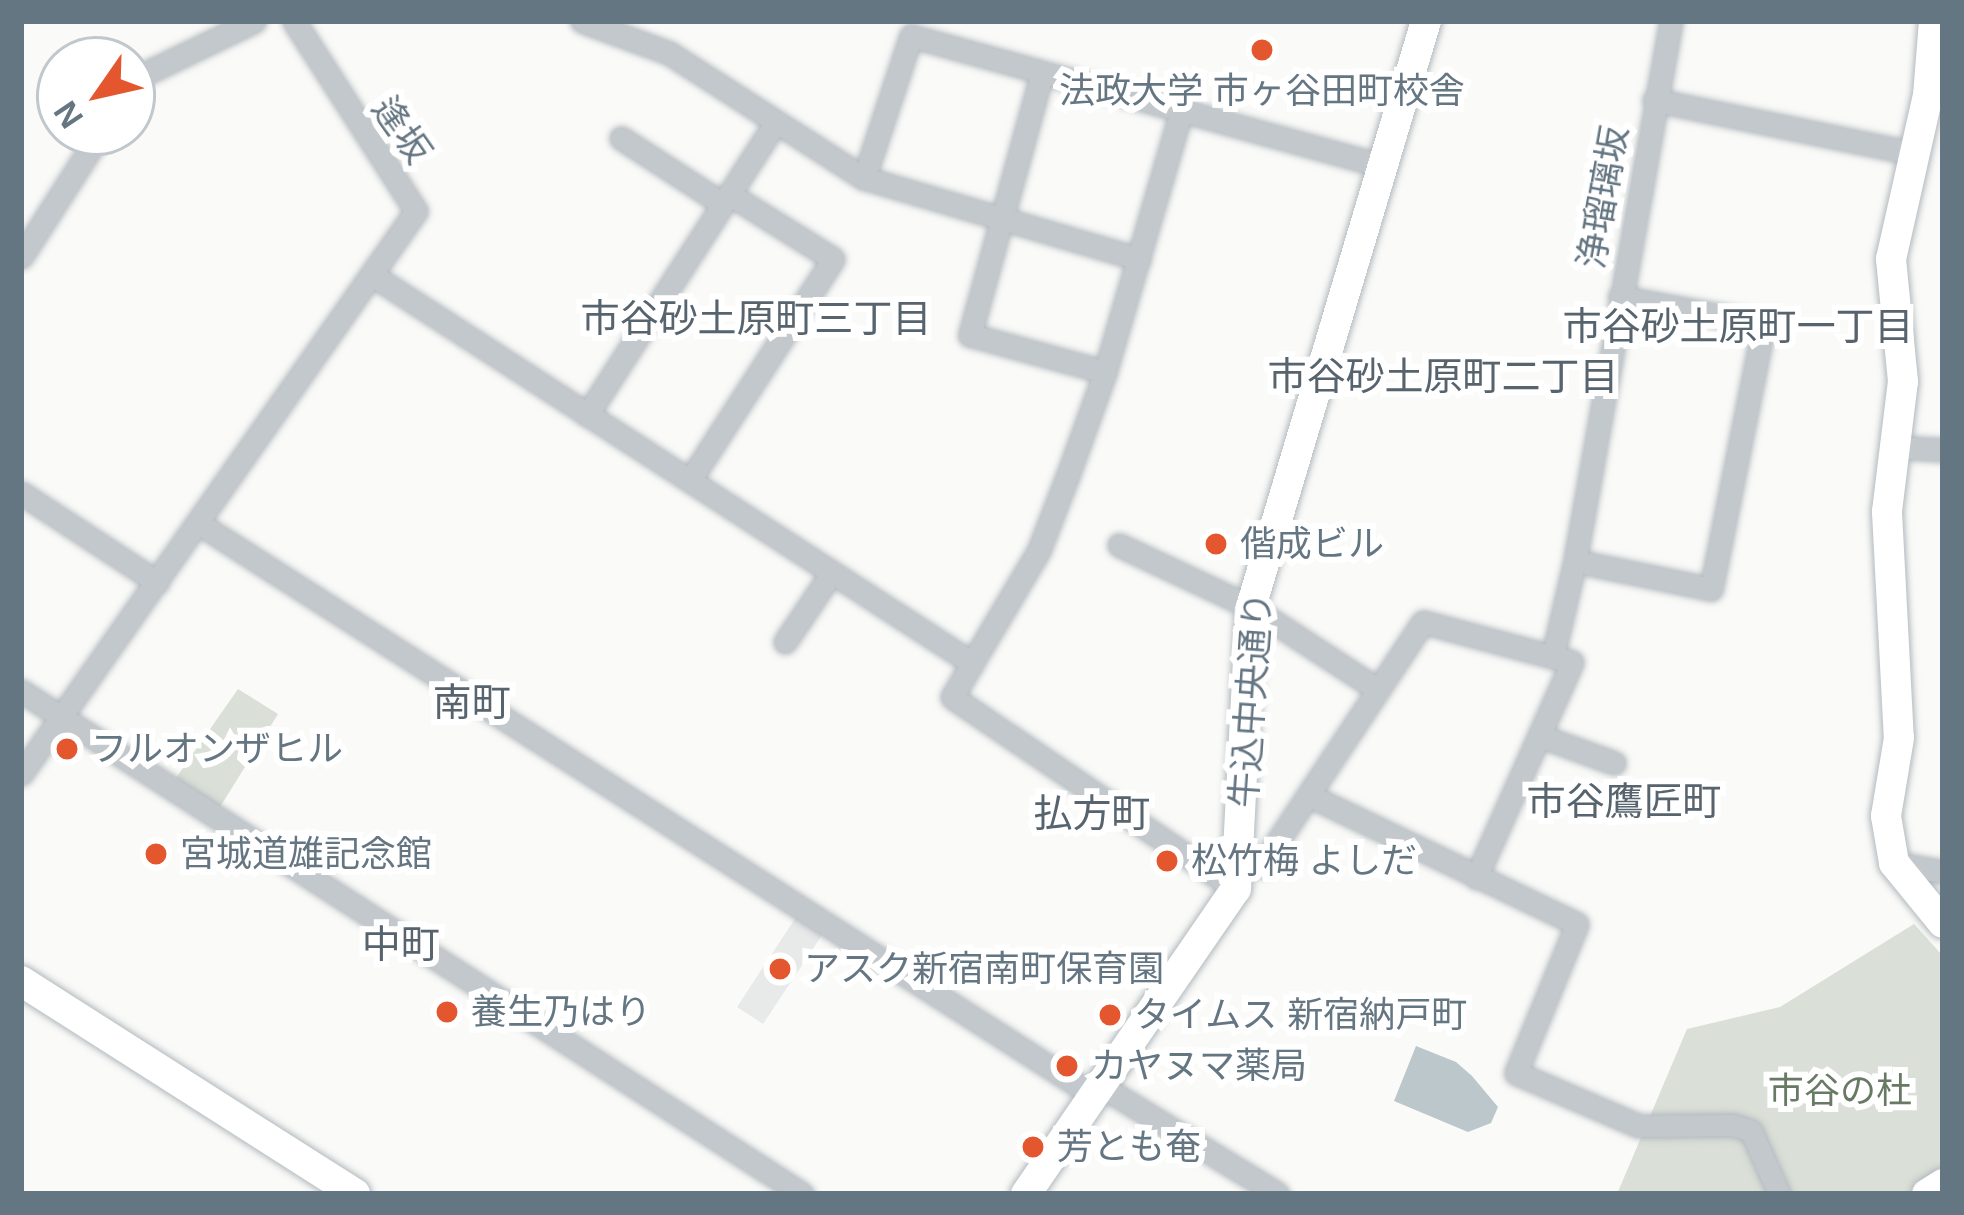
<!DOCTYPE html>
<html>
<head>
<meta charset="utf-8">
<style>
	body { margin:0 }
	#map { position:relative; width:1964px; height:1215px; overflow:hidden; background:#fafaf8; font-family:Arial,"Noto Sans JP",sans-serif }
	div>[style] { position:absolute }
	.built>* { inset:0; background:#e8e9e9 }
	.green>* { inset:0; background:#dadfd7 }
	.water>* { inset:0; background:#bbc7cb }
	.roads { filter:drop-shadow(0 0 3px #b3babf) drop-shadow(0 0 3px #b3babf) }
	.street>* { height:21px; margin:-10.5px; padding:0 10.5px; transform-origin:10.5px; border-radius:10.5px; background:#c3c8cc }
	.secondary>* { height:30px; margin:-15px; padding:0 15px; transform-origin:15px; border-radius:15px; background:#fff }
	.dots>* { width:33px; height:33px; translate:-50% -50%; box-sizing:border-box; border:6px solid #fff; border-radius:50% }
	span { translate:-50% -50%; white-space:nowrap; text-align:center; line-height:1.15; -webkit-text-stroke:12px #fff; paint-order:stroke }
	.poi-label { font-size:36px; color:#657683 }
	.left { translate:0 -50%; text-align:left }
	.street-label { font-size:36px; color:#657683 }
	.park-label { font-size:36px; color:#687a64 }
	.neighbourhood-label { font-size:39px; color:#57646e }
	.frame { position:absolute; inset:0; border:24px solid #657683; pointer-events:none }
	.north { position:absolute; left:36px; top:36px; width:120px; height:120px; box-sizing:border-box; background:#fff; border:3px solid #c1c8cd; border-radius:50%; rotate:236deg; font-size:33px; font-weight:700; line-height:48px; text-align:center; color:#657683 }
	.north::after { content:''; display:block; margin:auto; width:42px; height:54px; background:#e4572e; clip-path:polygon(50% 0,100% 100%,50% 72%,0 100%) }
</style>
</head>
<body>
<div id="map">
	<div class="built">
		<i style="clip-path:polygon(798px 914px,824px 932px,763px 1024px,737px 1007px)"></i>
	</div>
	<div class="green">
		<i style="clip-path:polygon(238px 689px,278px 714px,220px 807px,176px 778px)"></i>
		<i style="clip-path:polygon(1914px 924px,1943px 956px,1943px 1194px,1617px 1194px,1687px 1029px,1780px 1007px)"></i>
	</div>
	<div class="water">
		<i style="clip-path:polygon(1416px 1046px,1456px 1062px,1472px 1076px,1498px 1107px,1491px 1123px,1468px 1132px,1394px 1101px)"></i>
	</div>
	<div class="roads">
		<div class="street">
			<i style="left:582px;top:21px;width:93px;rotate:20.2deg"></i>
			<i style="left:669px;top:53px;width:232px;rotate:32.7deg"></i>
			<i style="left:864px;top:178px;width:287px;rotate:16.4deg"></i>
			<i style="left:1042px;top:73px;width:272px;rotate:105.4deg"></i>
			<i style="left:970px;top:335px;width:140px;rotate:15.3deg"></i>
			<i style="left:132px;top:80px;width:136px;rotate:-25.8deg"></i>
			<i style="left:1654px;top:100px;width:264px;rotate:11.6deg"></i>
			<i style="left:621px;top:138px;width:121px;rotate:32.9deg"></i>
			<i style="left:864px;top:178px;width:150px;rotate:-71.7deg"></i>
			<i style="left:911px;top:36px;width:493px;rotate:15.4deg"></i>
			<i style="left:21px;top:257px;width:148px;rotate:-57.4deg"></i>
			<i style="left:372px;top:275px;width:715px;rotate:32.89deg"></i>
			<i style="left:972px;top:663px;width:39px;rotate:120deg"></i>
			<i style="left:952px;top:697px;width:343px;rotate:34.1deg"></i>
			<i style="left:587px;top:415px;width:347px;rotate:-57.2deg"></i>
			<i style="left:1893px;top:447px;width:50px;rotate:3.4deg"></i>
			<i style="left:690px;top:480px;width:263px;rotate:-57.1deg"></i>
			<i style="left:833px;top:259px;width:123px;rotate:-148deg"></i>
			<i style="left:21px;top:493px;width:163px;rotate:33.2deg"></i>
			<i style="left:198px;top:523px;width:1064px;rotate:32.57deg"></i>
			<i style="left:1119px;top:545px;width:146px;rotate:25.2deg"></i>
			<i style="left:1251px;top:607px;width:150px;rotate:33.1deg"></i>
			<i style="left:1575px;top:561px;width:139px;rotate:11.6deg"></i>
			<i style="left:1711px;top:589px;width:270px;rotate:-78.7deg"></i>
			<i style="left:1764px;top:324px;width:147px;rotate:-169.4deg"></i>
			<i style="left:785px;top:642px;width:84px;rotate:-56.1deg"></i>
			<i style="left:1553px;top:655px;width:97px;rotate:-76.8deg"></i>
			<i style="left:1575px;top:561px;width:548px;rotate:-79.92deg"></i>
			<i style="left:972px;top:663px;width:131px;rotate:-59.3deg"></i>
			<i style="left:1039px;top:550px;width:80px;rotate:-68.9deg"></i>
			<i style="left:1068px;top:475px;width:109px;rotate:-70.2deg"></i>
			<i style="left:1105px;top:372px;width:274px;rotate:-73.7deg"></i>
			<i style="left:21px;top:691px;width:929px;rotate:32.78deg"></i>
			<i style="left:1540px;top:736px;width:79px;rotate:20deg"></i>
			<i style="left:21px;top:774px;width:688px;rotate:-54.95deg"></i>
			<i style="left:416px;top:211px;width:226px;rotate:-122.7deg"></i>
			<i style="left:1310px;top:796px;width:296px;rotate:25.6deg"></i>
			<i style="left:1577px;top:924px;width:161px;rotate:112.3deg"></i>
			<i style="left:1516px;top:1073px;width:134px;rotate:23.3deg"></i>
			<i style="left:1639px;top:1126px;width:94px;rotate:-0.6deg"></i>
			<i style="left:1733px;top:1125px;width:19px;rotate:18deg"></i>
			<i style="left:1751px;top:1131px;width:69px;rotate:66deg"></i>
			<i style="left:1894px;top:863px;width:50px;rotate:10.4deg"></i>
			<i style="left:1239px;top:868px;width:23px;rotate:-7deg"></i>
			<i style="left:1262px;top:865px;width:291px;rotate:-56.5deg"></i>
			<i style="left:1423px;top:622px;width:154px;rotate:15deg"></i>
			<i style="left:1572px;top:662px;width:236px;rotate:114deg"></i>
			<i style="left:1101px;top:1086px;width:207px;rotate:31.4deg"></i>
		</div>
		<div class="secondary">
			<i style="left:1934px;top:21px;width:74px;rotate:94.6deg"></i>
			<i style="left:1928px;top:95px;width:168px;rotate:102.7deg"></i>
			<i style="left:1891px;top:259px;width:123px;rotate:84.4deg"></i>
			<i style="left:1903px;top:381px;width:132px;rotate:97deg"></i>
			<i style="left:1887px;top:512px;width:226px;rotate:87deg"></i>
			<i style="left:1899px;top:738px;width:79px;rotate:99.5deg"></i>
			<i style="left:1886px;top:816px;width:48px;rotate:80.3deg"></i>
			<i style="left:1894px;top:863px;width:77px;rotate:50.8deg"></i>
			<i style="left:21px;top:981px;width:396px;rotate:32.5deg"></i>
			<i style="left:1026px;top:1194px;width:370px;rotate:-55.5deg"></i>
			<i style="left:1236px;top:889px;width:282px;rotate:-87deg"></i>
			<i style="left:1251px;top:607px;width:612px;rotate:-73.37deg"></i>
			<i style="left:1927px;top:1194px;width:19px;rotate:-32deg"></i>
		</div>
	</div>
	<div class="dots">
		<i style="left:1262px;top:50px;background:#e4572e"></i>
		<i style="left:1216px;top:544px;background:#e4572e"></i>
		<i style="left:67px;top:749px;background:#e4572e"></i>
		<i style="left:156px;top:854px;background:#e4572e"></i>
		<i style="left:1167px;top:861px;background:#e4572e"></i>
		<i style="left:780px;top:969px;background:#e4572e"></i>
		<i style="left:447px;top:1012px;background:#e4572e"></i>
		<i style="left:1110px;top:1015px;background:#e4572e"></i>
		<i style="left:1067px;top:1066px;background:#e4572e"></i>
		<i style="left:1033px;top:1147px;background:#e4572e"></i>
	</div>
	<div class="poi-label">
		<span style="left:1262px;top:91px">法政大学 市ヶ谷田町校舎</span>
		<span class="left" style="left:1240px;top:544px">偕成ビル</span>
		<span class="left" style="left:91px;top:749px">フルオンザヒル</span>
		<span class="left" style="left:180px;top:854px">宮城道雄記念館</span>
		<span class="left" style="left:1191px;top:861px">松竹梅 よしだ</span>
		<span class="left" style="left:804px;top:969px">アスク新宿南町保育園</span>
		<span class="left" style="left:471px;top:1012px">養生乃はり</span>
		<span class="left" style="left:1134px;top:1015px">タイムス 新宿納戸町</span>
		<span class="left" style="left:1091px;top:1066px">カヤヌマ薬局</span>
		<span class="left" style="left:1057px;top:1147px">芳とも奄</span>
	</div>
	<div class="street-label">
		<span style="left:402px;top:130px;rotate:55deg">逢坂</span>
		<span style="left:1603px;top:197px;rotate:-80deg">浄瑠璃坂</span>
		<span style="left:1251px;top:700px;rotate:-86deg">牛込中央通り</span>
	</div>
	<div class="park-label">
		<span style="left:1840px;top:1091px">市谷の杜</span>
	</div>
	<div class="neighbourhood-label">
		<span style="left:756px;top:319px">市谷砂土原町三丁目</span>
		<span style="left:1738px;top:327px">市谷砂土原町一丁目</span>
		<span style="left:1443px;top:377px">市谷砂土原町二丁目</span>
		<span style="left:472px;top:703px">南町</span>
		<span style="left:1624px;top:802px">市谷鷹匠町</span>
		<span style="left:1092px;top:814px">払方町</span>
		<span style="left:401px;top:945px">中町</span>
	</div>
	<div class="frame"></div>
	<div class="north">N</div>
</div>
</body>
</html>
